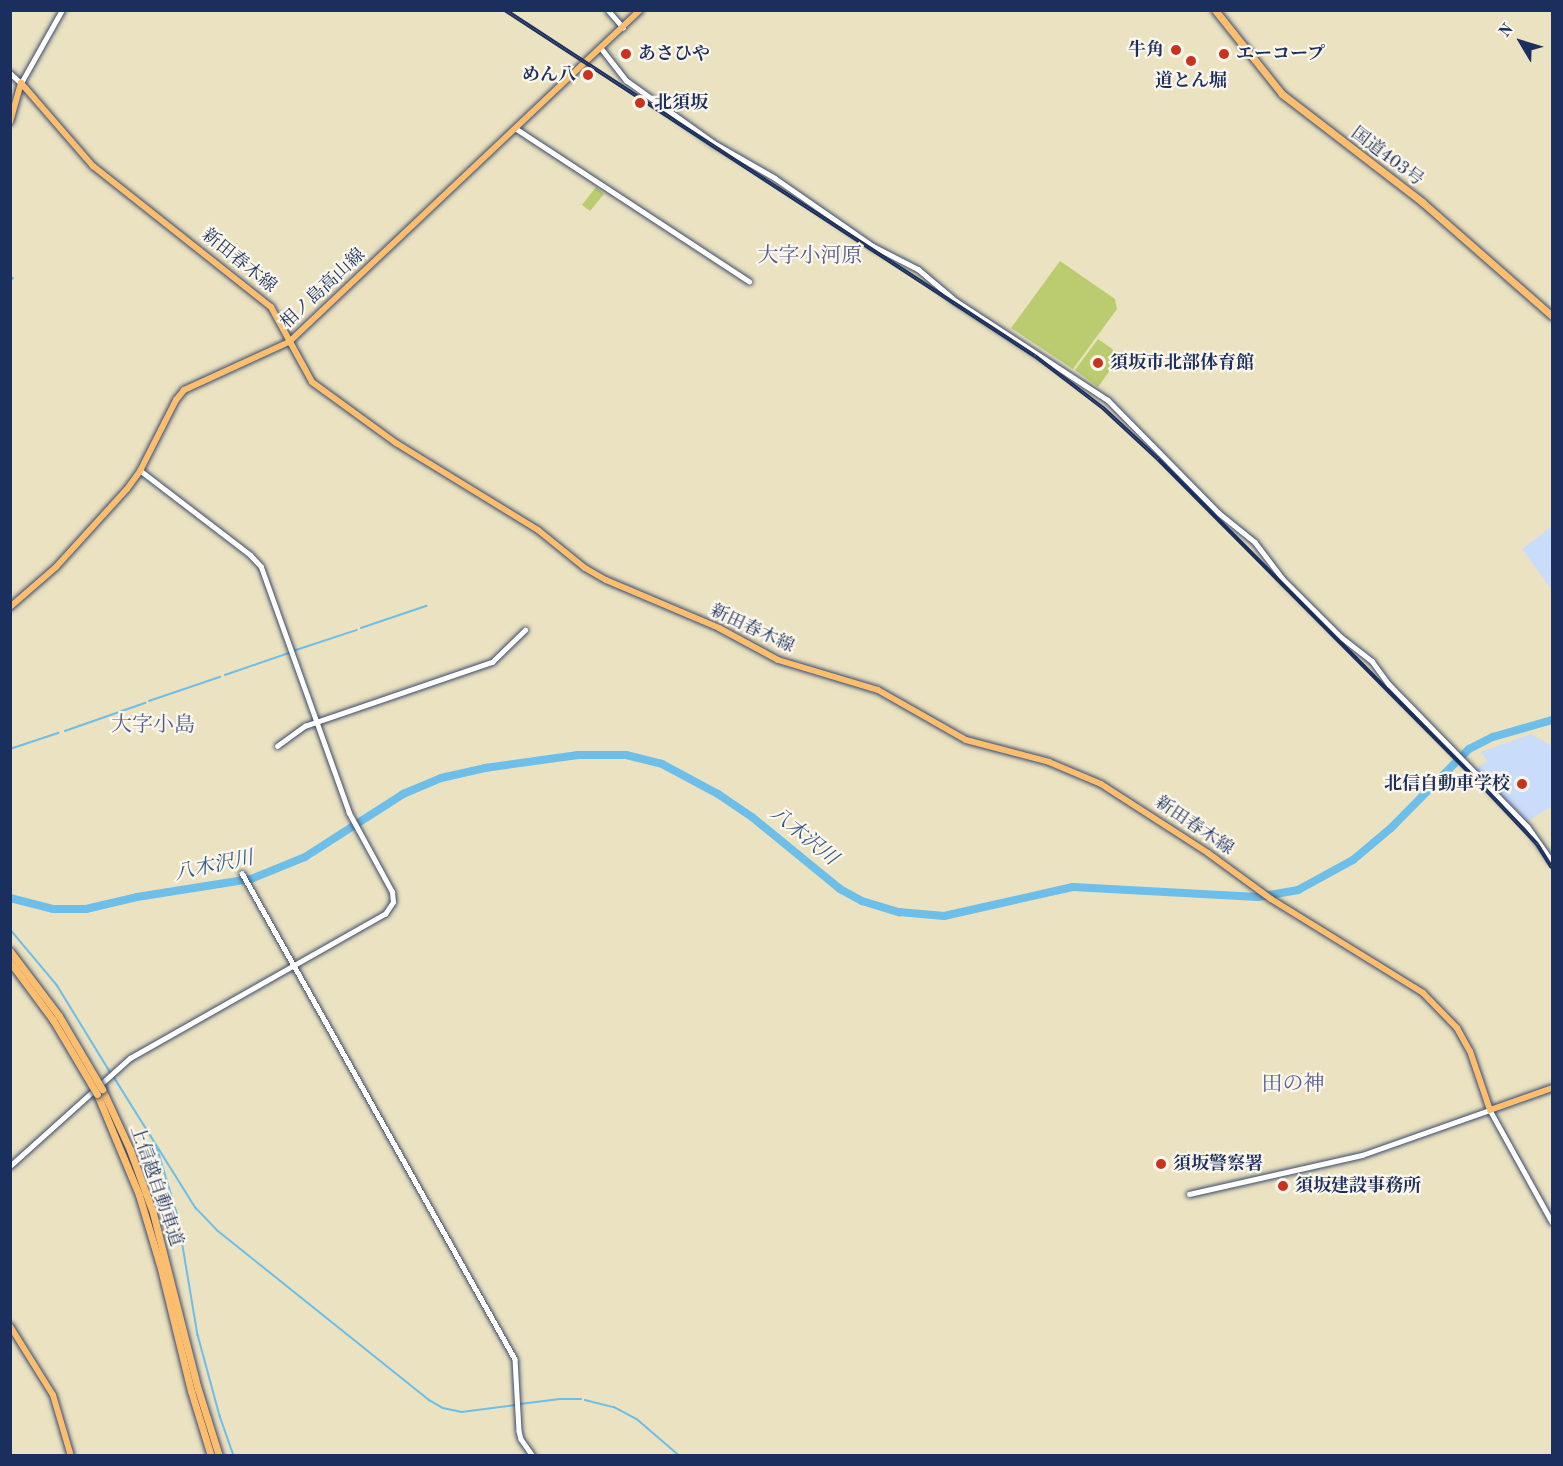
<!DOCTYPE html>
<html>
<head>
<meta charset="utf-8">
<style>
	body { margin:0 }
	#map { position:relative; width:1563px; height:1466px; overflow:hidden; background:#eae2c0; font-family:"Old Standard TT","Noto Serif JP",serif }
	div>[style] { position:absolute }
	.built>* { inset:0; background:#c9dcf9 }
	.green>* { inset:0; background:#bacc6f }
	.stream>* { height:1.5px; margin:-0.75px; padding:0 0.75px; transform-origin:0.75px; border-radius:0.75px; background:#6dbee8 }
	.river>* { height:8px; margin:-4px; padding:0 4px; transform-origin:4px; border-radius:4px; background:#6dbee8 }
	.roads { filter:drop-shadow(0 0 2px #3a4a6d) drop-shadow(0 0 2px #3a4a6d) }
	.minor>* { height:4.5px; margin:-2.25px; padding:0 2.25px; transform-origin:2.25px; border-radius:2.25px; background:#fff }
	.major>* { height:6px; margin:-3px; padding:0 3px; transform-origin:3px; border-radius:3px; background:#fbbd6e }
	.highway>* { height:7px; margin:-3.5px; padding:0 3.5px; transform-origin:3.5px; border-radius:3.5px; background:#fbbd6e }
	.rail>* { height:4px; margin-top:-2px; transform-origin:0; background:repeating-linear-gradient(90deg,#fbf7ec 0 4.5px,#1b2f5e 0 9px); box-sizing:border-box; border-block:2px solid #1b2f5e }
	.bridges { filter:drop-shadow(0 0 2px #3a4a6d) drop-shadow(0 0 2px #3a4a6d) }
	.highway-bridge>* { height:7px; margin:-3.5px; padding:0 3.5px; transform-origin:3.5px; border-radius:3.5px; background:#fbbd6e }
	.dots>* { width:16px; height:16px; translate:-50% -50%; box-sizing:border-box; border:3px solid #fbf7ec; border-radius:50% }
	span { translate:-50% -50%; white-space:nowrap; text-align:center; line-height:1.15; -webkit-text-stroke:4.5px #fbf7ec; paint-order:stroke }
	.poi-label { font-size:18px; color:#1b2f5e; font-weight:700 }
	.right { translate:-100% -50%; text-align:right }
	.left { translate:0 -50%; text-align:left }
	.street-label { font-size:18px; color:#1b2f5e }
	.water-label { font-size:20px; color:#345a87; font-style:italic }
	.quarter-label { font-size:21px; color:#525c90 }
	.frame { position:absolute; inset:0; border:12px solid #1b2f5e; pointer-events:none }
	.north { position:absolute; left:1491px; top:12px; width:60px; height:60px; -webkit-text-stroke:4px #fbf7ec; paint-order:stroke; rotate:308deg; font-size:16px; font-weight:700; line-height:24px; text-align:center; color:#1b2f5e }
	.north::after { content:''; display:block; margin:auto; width:21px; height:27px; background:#1b2f5e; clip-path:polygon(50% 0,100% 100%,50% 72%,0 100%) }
</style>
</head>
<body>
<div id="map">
	<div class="built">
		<i style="clip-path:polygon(1552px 526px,1552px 590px,1522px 549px)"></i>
		<i style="clip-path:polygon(1531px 734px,1552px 746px,1552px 806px,1528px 821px,1476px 769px,1487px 761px,1481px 752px)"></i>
	</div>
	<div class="green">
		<i style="clip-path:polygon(596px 187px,604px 194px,590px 211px,582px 205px)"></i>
		<i style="clip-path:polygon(1060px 261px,1115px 299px,1117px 309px,1073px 369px,1011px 328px)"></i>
		<i style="clip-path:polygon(1098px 339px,1121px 355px,1098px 387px,1075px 370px)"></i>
	</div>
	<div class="stream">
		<i style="left:10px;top:281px;width:4px;rotate:-45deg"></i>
		<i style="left:361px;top:628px;width:69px;rotate:-18.7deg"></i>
		<i style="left:293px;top:651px;width:67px;rotate:-18.2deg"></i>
		<i style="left:225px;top:675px;width:68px;rotate:-19deg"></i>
		<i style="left:149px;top:701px;width:75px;rotate:-18.7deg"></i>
		<i style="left:65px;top:731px;width:85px;rotate:-19.3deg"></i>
		<i style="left:10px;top:749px;width:51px;rotate:-18.4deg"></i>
		<i style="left:10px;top:929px;width:73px;rotate:50deg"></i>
		<i style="left:57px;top:985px;width:103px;rotate:58.5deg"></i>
		<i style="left:114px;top:1077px;width:155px;rotate:58deg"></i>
		<i style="left:196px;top:1208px;width:30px;rotate:46deg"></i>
		<i style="left:217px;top:1230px;width:272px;rotate:38.7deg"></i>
		<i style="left:429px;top:1400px;width:16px;rotate:30deg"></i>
		<i style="left:443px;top:1408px;width:19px;rotate:12deg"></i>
		<i style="left:462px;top:1412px;width:54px;rotate:-7.4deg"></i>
		<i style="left:157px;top:1147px;width:72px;rotate:73.1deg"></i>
		<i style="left:178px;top:1216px;width:121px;rotate:80.5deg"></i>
		<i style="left:198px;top:1335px;width:84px;rotate:74.8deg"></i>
		<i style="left:220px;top:1416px;width:42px;rotate:70.7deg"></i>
		<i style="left:585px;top:1400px;width:30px;rotate:14deg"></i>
		<i style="left:614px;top:1407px;width:26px;rotate:28deg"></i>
		<i style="left:637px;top:1419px;width:57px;rotate:40.7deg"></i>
		<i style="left:520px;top:1404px;width:40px;rotate:-7.1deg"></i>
		<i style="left:560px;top:1399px;width:21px"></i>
	</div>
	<div class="river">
		<i style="left:10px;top:898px;width:44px;rotate:14.3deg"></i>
		<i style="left:53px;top:909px;width:33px"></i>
		<i style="left:86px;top:909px;width:52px;rotate:-13.2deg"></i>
		<i style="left:137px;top:897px;width:115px;rotate:-9deg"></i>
		<i style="left:251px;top:879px;width:58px;rotate:-22.2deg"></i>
		<i style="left:305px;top:857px;width:117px;rotate:-32.7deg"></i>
		<i style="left:403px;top:794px;width:41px;rotate:-22.8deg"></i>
		<i style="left:441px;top:778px;width:45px;rotate:-12.8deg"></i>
		<i style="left:485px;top:768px;width:94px;rotate:-8deg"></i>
		<i style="left:578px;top:755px;width:48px"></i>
		<i style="left:626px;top:755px;width:37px;rotate:14deg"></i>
		<i style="left:662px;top:764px;width:64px;rotate:28.2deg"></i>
		<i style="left:718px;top:794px;width:41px;rotate:34.1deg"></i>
		<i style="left:752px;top:817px;width:114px;rotate:39.3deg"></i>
		<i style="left:840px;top:889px;width:25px;rotate:29deg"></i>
		<i style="left:862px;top:901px;width:39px;rotate:17deg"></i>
		<i style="left:899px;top:912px;width:45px;rotate:5.1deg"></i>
		<i style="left:944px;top:916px;width:132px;rotate:-12.7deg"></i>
		<i style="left:1073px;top:887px;width:185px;rotate:3.1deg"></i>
		<i style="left:1258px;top:897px;width:41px;rotate:-9.9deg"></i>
		<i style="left:1298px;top:890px;width:63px;rotate:-28.6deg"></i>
		<i style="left:1353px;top:860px;width:50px;rotate:-40.1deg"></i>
		<i style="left:1391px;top:828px;width:111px;rotate:-45.4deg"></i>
		<i style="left:1469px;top:749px;width:27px;rotate:-27deg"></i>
		<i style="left:1493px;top:737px;width:61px;rotate:-16.1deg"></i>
	</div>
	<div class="roads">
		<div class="minor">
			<i style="left:608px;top:10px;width:23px;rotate:49deg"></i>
			<i style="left:601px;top:48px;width:41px;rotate:52deg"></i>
			<i style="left:626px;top:80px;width:108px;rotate:35.6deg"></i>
			<i style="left:714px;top:143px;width:70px;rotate:29.8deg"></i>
			<i style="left:775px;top:178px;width:119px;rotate:34.8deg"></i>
			<i style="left:873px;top:246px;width:51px;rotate:27.1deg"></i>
			<i style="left:918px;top:269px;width:50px;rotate:40.1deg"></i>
			<i style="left:956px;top:301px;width:181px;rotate:33.1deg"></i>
			<i style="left:1108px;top:400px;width:158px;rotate:45.5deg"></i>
			<i style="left:1219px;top:513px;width:46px;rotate:38.9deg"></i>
			<i style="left:1255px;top:542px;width:46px;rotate:52.9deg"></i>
			<i style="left:1283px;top:579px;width:81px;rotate:45deg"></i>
			<i style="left:1340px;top:636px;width:41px;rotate:38deg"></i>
			<i style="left:1372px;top:661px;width:29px;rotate:54deg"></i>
			<i style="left:1389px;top:684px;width:199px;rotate:45.8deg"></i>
			<i style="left:1528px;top:827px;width:42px;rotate:54.8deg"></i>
			<i style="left:10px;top:73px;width:15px;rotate:42deg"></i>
			<i style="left:21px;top:83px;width:84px;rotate:-60.7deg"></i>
			<i style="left:515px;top:128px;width:280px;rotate:33.2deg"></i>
			<i style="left:277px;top:746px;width:34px;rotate:-36deg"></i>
			<i style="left:305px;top:726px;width:198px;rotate:-18.9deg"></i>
			<i style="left:492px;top:662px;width:46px;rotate:-44.1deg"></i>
			<i style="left:242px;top:873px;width:557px;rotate:60.68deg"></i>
			<i style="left:515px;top:1359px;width:72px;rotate:86.8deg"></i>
			<i style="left:519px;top:1431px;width:8px;rotate:76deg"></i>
			<i style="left:521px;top:1439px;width:21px;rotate:55deg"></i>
			<i style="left:10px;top:1166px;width:161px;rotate:-42deg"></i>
			<i style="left:130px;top:1058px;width:293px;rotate:-29.5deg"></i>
			<i style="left:385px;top:914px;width:14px;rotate:-56deg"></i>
			<i style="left:393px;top:902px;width:10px;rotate:-96deg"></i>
			<i style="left:392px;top:892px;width:90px;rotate:-118.6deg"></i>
			<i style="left:349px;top:813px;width:261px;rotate:-109.7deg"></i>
			<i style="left:261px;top:567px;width:16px;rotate:-133deg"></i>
			<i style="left:250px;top:555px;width:138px;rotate:-142.6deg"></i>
			<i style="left:1189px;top:1194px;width:177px;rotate:-12.7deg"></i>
			<i style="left:1362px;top:1155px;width:136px;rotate:-19.4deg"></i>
			<i style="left:1490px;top:1110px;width:128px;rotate:61deg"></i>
		</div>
		<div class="major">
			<i style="left:21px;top:83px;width:110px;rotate:49.1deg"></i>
			<i style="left:93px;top:166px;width:227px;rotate:38.4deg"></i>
			<i style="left:271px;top:307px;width:85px;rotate:61.3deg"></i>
			<i style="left:312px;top:382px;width:104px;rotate:36deg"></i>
			<i style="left:396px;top:443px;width:167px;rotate:31.5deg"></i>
			<i style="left:538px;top:530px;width:60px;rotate:39deg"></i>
			<i style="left:585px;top:568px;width:24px;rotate:30deg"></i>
			<i style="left:606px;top:580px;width:123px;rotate:23deg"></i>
			<i style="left:719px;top:628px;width:67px;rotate:28.5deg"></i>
			<i style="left:778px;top:660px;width:104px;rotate:16.7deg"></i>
			<i style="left:878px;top:690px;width:101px;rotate:29.6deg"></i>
			<i style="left:966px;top:740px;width:86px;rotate:14.8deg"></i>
			<i style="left:1049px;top:762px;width:56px;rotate:22.9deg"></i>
			<i style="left:1101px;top:784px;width:127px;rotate:32.8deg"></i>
			<i style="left:1208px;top:853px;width:78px;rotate:36.1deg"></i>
			<i style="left:1271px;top:899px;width:179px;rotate:31.7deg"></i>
			<i style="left:1423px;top:993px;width:49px;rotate:45.8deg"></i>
			<i style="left:1457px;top:1028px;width:26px;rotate:61deg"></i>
			<i style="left:1470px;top:1051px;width:62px;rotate:71.3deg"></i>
			<i style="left:1490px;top:1110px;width:66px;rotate:-19.5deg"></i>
			<i style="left:10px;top:122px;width:41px;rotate:-74.2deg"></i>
			<i style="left:10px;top:607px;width:61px;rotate:-41deg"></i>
			<i style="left:56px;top:567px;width:105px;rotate:-47.7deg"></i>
			<i style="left:127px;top:489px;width:22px;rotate:-54deg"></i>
			<i style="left:140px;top:471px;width:80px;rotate:-63.1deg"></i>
			<i style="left:176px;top:400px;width:13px;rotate:-51deg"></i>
			<i style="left:184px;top:390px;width:115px;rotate:-24.6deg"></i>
			<i style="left:289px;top:342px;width:483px;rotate:-43.4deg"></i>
			<i style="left:10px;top:1326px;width:81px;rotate:58.1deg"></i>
			<i style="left:53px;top:1395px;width:64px;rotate:73.6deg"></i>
		</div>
		<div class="highway">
			<i style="left:1215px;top:10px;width:107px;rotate:51.4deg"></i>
			<i style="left:1282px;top:94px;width:177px;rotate:37.6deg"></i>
			<i style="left:1422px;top:202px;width:173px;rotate:41.2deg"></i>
			<i style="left:102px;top:1089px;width:67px;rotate:65.3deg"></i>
			<i style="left:130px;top:1150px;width:67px;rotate:69.9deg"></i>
			<i style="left:153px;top:1213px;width:182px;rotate:75.7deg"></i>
			<i style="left:198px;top:1389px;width:70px;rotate:72.6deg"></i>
			<i style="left:97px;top:1094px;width:109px;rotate:67.4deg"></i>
			<i style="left:139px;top:1195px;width:77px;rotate:73.4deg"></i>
			<i style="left:161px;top:1269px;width:126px;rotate:76.2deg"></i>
			<i style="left:191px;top:1391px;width:68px;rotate:72.9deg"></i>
		</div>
	</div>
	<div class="rail">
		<i style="left:505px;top:10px;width:633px;rotate:33.14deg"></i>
		<i style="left:1035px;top:356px;width:86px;rotate:37.4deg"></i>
		<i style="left:1103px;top:408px;width:75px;rotate:42.8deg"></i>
		<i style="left:1158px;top:459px;width:445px;rotate:45.2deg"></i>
		<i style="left:1472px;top:775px;width:95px;rotate:46.7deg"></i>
		<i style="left:1537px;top:844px;width:28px;rotate:58deg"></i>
	</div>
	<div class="bridges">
		<div class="highway-bridge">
			<i style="left:10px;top:951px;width:81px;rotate:53deg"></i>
			<i style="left:59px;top:1016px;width:85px;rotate:59.5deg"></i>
			<i style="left:10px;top:962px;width:72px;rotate:53.4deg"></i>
			<i style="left:53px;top:1020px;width:86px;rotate:59.3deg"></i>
		</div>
	</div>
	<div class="dots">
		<i style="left:1176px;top:50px;background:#c8321e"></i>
		<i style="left:626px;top:54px;background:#c8321e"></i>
		<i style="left:1224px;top:54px;background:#c8321e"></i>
		<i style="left:1191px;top:61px;background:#c8321e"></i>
		<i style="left:588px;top:75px;background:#c8321e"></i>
		<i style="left:640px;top:103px;background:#c8321e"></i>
		<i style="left:1098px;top:363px;background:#c8321e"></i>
		<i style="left:1522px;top:784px;background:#c8321e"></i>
		<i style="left:1161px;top:1164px;background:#c8321e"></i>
		<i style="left:1283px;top:1186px;background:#c8321e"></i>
	</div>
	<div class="poi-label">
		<span class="right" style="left:1164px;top:50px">牛角</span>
		<span class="left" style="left:638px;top:54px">あさひや</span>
		<span class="left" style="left:1236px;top:54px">エーコープ</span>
		<span class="right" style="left:576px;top:75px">めん八</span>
		<span style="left:1191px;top:81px">道とん堀</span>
		<span class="left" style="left:654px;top:103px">北須坂</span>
		<span class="left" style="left:1110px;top:363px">須坂市北部体育館</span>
		<span class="right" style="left:1510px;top:784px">北信自動車学校</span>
		<span class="left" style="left:1173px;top:1164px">須坂警察署</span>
		<span class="left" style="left:1295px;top:1186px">須坂建設事務所</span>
	</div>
	<div class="street-label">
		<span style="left:1387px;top:157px;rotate:37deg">国道403号</span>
		<span style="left:239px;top:261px;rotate:39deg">新田春木線</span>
		<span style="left:323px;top:289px;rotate:-43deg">相ノ島高山線</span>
		<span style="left:752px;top:629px;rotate:25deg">新田春木線</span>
		<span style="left:1194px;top:826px;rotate:34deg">新田春木線</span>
		<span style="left:156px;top:1186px;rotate:71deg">上信越自動車道</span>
	</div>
	<div class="water-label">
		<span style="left:803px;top:837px;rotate:39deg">八木沢川</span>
		<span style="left:214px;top:867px;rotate:-12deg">八木沢川</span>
	</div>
	<div class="quarter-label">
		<span style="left:810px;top:257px">大字小河原</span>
		<span style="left:153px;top:726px">大字小島</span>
		<span style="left:1293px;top:1085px">田の神</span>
	</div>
	<div class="frame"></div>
	<div class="north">N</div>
</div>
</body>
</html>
